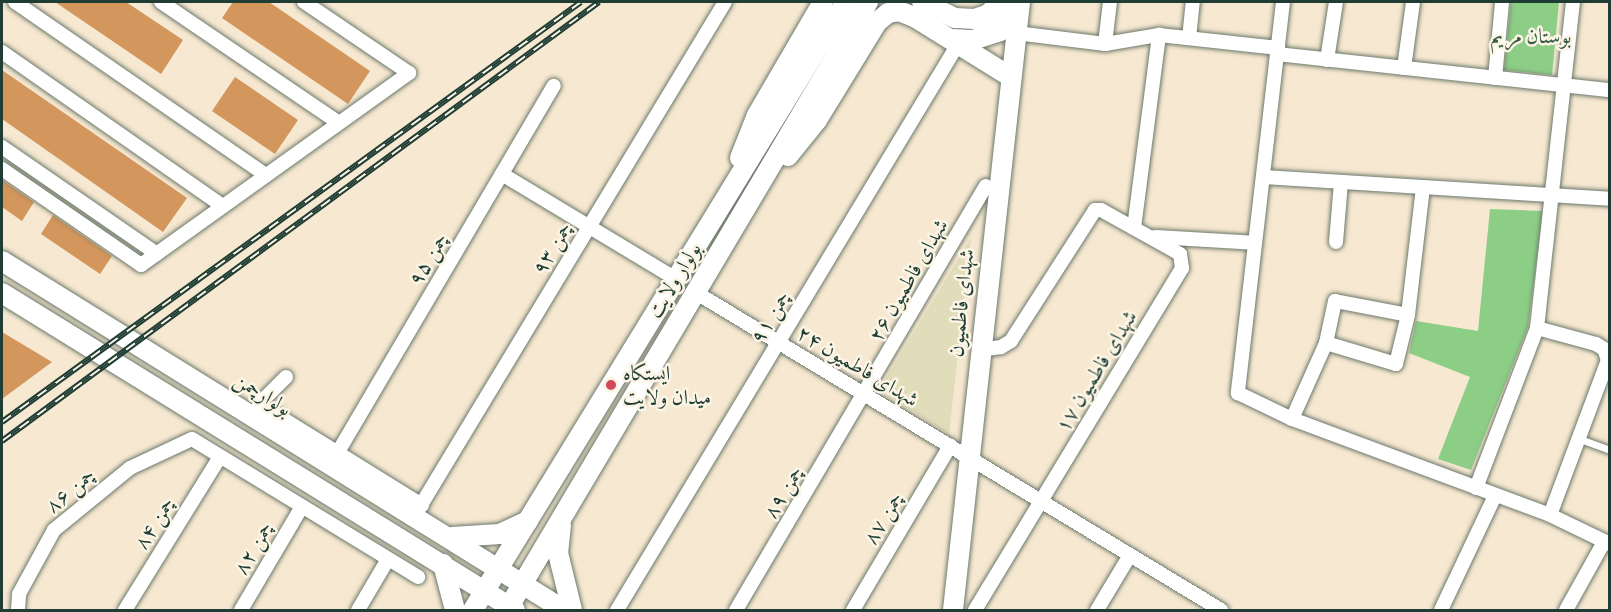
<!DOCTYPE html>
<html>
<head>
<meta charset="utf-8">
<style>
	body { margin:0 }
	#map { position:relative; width:1611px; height:612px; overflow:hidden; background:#f7e8d1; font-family:"EB Garamond",Amiri,serif }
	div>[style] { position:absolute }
	.built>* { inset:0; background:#e1dcba }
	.green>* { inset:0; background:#8dce86 }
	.building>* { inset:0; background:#d3965c }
	.roads { filter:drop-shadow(0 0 2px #6b796b) drop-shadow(0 0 2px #6b796b) }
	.lane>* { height:7px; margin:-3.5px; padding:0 3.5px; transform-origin:3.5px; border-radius:3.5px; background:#fff }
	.street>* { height:14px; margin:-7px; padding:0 7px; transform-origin:7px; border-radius:7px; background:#fff }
	.secondary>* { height:20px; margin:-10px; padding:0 10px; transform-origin:10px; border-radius:10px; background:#fff }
	.rail>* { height:6px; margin-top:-3px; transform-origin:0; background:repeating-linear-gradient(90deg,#fcf5e5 0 11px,#1f3d34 0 22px); box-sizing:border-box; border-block:2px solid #1f3d34 }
	.dots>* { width:16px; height:16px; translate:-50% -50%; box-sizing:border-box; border:3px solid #fcf5e5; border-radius:50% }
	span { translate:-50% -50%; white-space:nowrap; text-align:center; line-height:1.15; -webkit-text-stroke:5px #fcf5e5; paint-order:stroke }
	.park-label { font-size:21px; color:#355a44 }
	.street-label { font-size:21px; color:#1f3d34 }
	.poi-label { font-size:21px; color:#1f3d34 }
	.left { translate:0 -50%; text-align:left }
	.frame { position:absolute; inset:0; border:3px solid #1f3d34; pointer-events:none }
</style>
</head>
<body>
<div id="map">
	<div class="built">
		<i style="clip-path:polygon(971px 238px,949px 434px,879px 390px)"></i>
	</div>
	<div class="green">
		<i style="clip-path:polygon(1511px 2px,1559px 2px,1552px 75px,1504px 70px)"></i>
		<i style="clip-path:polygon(1490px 209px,1543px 211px,1528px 327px,1471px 470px,1438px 459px,1470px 377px,1409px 353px,1416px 321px,1478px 331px)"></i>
	</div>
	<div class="building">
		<i style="clip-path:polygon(55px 2px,126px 2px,183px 40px,161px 74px)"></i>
		<i style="clip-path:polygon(233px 2px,269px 2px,370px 71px,348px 104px,222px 18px)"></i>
		<i style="clip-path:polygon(2px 70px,187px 198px,163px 232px,2px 119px)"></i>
		<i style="clip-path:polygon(235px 77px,298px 120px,275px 154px,212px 111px)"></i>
		<i style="clip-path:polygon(2px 180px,34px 202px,22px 221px,2px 207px)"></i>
		<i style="clip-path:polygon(53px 215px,112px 256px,100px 274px,41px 234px)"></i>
		<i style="clip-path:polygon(2px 332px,52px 362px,2px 399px)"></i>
	</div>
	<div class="roads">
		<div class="lane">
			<i style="left:1580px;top:439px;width:32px;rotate:20deg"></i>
		</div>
		<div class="street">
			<i style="left:15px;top:2px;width:305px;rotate:34.6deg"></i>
			<i style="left:161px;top:2px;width:215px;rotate:34.2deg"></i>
			<i style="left:1283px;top:2px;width:394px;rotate:96.6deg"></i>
			<i style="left:1238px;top:393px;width:60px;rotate:25.7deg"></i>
			<i style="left:1292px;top:419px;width:275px;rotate:20.4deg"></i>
			<i style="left:1550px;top:515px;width:67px;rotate:25.8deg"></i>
			<i style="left:1016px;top:33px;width:90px;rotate:7deg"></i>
			<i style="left:1105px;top:44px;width:55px;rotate:-9.5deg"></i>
			<i style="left:1159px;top:35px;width:120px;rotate:6.2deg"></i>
			<i style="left:1189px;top:38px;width:36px;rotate:-84deg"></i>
			<i style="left:1105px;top:44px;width:42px;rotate:-83.2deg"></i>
			<i style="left:2px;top:52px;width:269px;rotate:34.9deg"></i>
			<i style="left:1277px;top:54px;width:335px;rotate:6.2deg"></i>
			<i style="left:1327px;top:60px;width:59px;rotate:-81.2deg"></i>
			<i style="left:1404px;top:68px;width:67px;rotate:-82.2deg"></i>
			<i style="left:1495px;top:78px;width:76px;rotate:-84.7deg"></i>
			<i style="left:2px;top:147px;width:188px;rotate:34.6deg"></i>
			<i style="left:2px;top:169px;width:169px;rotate:34.6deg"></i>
			<i style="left:141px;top:265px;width:330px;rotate:-35.6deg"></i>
			<i style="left:409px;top:73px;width:127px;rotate:-145.9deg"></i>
			<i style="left:502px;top:174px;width:203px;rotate:31.1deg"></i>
			<i style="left:1263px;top:177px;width:348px;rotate:3.6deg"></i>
			<i style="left:1134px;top:228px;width:195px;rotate:-82.6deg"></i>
			<i style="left:1155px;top:237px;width:100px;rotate:3.4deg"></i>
			<i style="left:1336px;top:242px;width:60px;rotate:-85.2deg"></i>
			<i style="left:695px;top:292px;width:615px;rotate:31.16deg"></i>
			<i style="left:1537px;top:328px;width:61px;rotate:15.2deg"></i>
			<i style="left:1596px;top:344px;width:9px;rotate:32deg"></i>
			<i style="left:1604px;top:349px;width:12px;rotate:70deg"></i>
			<i style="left:1608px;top:360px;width:165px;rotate:110.5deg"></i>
			<i style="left:1326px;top:343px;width:73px;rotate:16.7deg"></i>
			<i style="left:1396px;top:364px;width:50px;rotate:-76.2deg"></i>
			<i style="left:1408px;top:315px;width:129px;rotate:-83.3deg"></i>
			<i style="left:286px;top:377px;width:38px;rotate:135deg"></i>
			<i style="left:259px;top:404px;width:192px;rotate:31.8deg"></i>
			<i style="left:1292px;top:419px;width:83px;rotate:-65.9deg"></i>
			<i style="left:1326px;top:343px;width:43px;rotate:-77.9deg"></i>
			<i style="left:1335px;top:301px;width:74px;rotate:10.9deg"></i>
			<i style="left:338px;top:452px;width:425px;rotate:-59.5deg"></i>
			<i style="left:1476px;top:488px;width:171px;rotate:-69.1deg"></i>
			<i style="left:1537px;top:328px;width:328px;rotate:-83.7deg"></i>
			<i style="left:415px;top:515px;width:599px;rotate:-58.86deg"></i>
			<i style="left:18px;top:610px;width:16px;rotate:-86deg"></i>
			<i style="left:19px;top:594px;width:73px;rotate:-61.3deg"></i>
			<i style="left:54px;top:530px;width:98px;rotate:-39.2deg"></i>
			<i style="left:130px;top:468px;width:68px;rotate:-25.1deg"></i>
			<i style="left:192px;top:439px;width:265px;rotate:31.4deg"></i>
			<i style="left:125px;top:610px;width:180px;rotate:-58.2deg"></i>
			<i style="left:241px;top:610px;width:118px;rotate:-59.5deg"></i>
			<i style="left:358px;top:610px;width:57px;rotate:-59.4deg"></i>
			<i style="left:617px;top:610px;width:661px;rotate:-58.93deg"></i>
			<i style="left:736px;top:610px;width:492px;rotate:-59.5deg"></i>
			<i style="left:853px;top:610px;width:191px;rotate:-59.4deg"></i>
			<i style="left:975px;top:610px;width:400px;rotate:-58.8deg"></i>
			<i style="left:1182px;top:268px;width:14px;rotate:-98deg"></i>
			<i style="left:1180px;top:254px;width:90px;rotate:-150.9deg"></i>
			<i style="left:1101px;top:210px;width:6px;rotate:180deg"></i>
			<i style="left:1095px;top:210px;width:156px;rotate:122.7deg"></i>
			<i style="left:1011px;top:341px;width:12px;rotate:149deg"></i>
			<i style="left:1001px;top:347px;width:21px;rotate:172deg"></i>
			<i style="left:1097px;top:610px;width:64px;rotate:-59deg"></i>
			<i style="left:1441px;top:610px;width:126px;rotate:-64.7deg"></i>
			<i style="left:1566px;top:610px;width:78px;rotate:-60.8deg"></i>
		</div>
		<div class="secondary">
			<i style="left:922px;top:2px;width:37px;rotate:26deg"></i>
			<i style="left:955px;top:18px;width:19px;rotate:3deg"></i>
			<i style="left:974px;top:19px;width:14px;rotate:-17deg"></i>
			<i style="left:987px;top:15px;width:20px;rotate:-41deg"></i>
			<i style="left:952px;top:39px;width:21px;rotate:3deg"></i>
			<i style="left:973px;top:40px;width:28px;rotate:-18deg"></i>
			<i style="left:1000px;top:31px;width:29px;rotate:-54deg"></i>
			<i style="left:788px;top:156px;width:46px;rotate:-51.1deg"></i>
			<i style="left:817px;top:120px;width:115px;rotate:-58.5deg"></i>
			<i style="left:877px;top:22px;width:14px;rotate:-39deg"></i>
			<i style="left:888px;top:13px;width:11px;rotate:-10deg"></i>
			<i style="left:899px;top:11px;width:18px;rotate:22deg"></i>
			<i style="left:916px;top:18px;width:110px;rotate:31.9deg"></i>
			<i style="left:740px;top:158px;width:46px;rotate:-68.4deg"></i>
			<i style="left:757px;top:115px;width:131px;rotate:-59.7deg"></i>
			<i style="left:2px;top:261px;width:662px;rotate:31.84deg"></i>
			<i style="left:2px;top:293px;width:603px;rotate:31.71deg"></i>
			<i style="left:561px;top:525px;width:28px;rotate:96deg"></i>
			<i style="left:558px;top:553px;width:59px;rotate:76.2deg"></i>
			<i style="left:452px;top:537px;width:48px;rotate:-3.6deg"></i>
			<i style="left:500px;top:534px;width:31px;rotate:-25deg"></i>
			<i style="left:443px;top:564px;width:48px;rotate:75.4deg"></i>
			<i style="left:473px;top:610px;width:713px;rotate:-58.47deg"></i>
			<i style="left:507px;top:610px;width:707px;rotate:-59.3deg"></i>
			<i style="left:953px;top:610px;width:612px;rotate:-83.71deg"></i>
		</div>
	</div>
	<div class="rail">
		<i style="left:2px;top:422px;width:715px;rotate:-35.96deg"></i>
		<i style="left:2px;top:441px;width:741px;rotate:-36.33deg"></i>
	</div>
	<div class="dots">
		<i style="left:611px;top:385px;background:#d1495b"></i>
	</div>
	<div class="park-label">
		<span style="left:1531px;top:36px">بوستان مریم</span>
	</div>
	<div class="street-label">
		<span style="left:552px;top:248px;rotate:-59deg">چمن ۹۳</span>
		<span style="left:428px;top:259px;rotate:-59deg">چمن ۹۵</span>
		<span style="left:674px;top:280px;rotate:-59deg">بولوار ولایت</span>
		<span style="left:908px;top:280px;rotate:-60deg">شهدای فاطمیون ۲۶</span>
		<span style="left:961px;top:303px;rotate:-84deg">شهدای فاطمیون</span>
		<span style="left:770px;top:317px;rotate:-59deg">چمن ۹۱</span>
		<span style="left:858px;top:366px;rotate:31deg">شهدای فاطمیون ۲۴</span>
		<span style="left:1096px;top:371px;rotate:-59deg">شهدای فاطمیون ۱۷</span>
		<span style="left:263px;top:394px;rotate:32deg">بولوارچمن</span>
		<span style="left:70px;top:490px;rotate:-40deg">چمن ۸۶</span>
		<span style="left:783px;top:492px;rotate:-59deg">چمن ۸۹</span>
		<span style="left:883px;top:518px;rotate:-59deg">چمن ۸۷</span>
		<span style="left:154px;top:523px;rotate:-58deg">چمن ۸۴</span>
		<span style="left:253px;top:548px;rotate:-60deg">چمن ۸۲</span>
	</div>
	<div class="poi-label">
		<span class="left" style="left:623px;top:385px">ایستکاه<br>میدان ولایت</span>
	</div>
	<div class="frame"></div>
</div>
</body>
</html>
